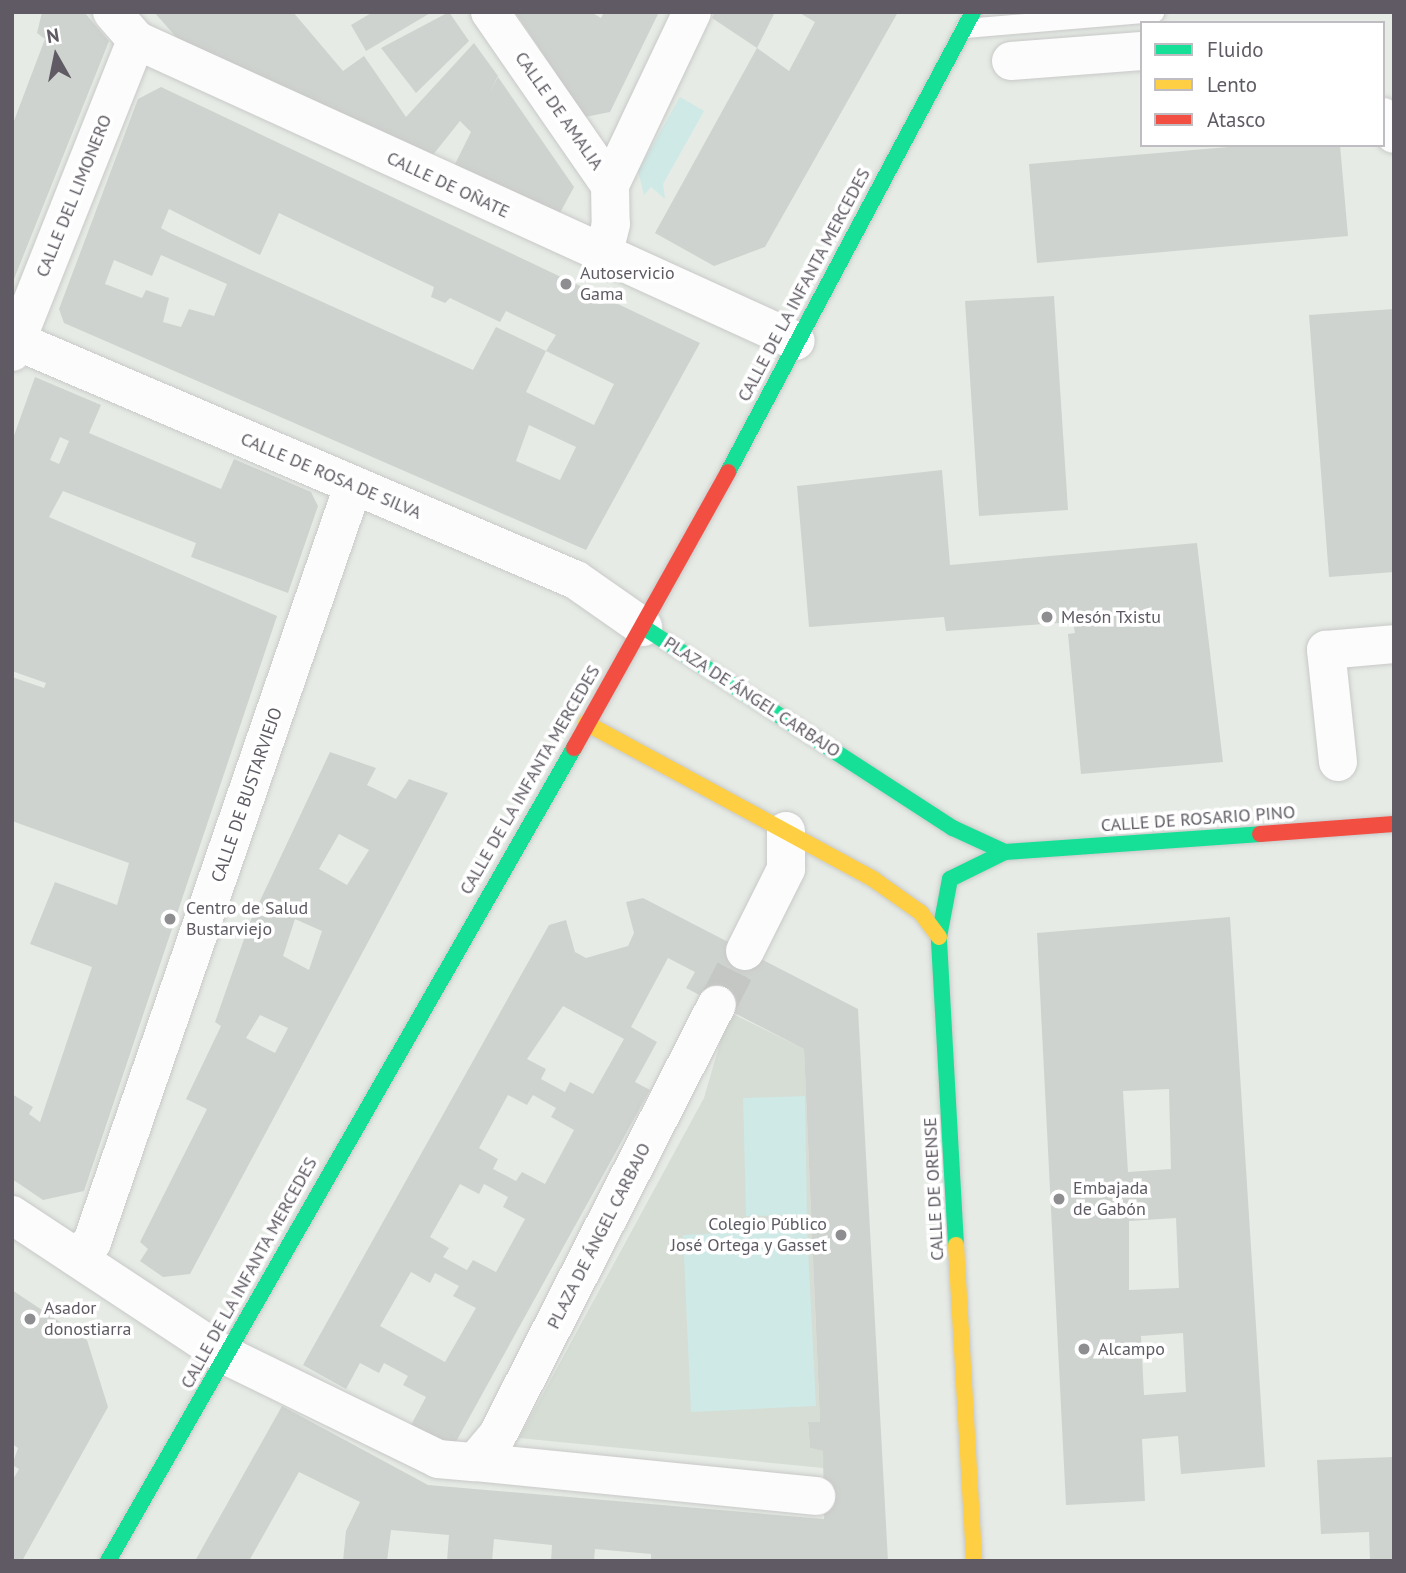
<!DOCTYPE html>
<html>
<head>
<meta charset="utf-8">
<style>
	body { margin:0 }
	#map { position:relative; width:1406px; height:1573px; overflow:hidden; background:#e6ebe5; font-family:"PT Sans",sans-serif }
	div>[style] { position:absolute }
	.education>* { inset:0; background:#d5ddd4 }
	.green>* { inset:0; background:#cfe9e6 }
	.building>* { inset:0; background:#cfd3cf }
	.street-tunnel>* { height:38px; margin-top:-19px; transform-origin:0; background:repeating-linear-gradient(90deg,#c4c7c4 0 38px,transparent 0 57px) }
	.roads { filter:drop-shadow(0 0 2px #c8c9c8) drop-shadow(0 0 2px #c8c9c8) }
	.lane>* { height:19px; margin:-9.5px; padding:0 9.5px; transform-origin:9.5px; border-radius:9.5px; background:#fbfcfb }
	.street>* { height:38px; margin:-19px; padding:0 19px; transform-origin:19px; border-radius:19px; background:#fbfcfb }
	.fast>* { height:16px; margin:-8px; padding:0 8px; transform-origin:8px; border-radius:8px; background:#16e098 }
	.slow>* { height:16px; margin:-8px; padding:0 8px; transform-origin:8px; border-radius:8px; background:#ffcf43 }
	.jam>* { height:16px; margin:-8px; padding:0 8px; transform-origin:8px; border-radius:8px; background:#f24e42 }
	.dots>* { width:19px; height:19px; translate:-50% -50%; box-sizing:border-box; border:4px solid #fff; border-radius:50% }
	span { translate:-50% -50%; white-space:nowrap; text-align:center; line-height:1.15; -webkit-text-stroke:7px #fff; paint-order:stroke }
	.street-label { font-size:18px; color:#5f5a63 }
	.poi-label { font-size:18px; color:#5f5a63 }
	.left { translate:0 -50%; text-align:left }
	.right { translate:-100% -50%; text-align:right }
	.frame { position:absolute; inset:0; border:14px solid #5f5a63; pointer-events:none }
	.legend { position:absolute; left:1140px; top:21px; width:245px; height:126px; box-sizing:border-box; background:#fff; border:2px solid #bfbdc1; margin:0; padding:9px 12px; list-style:none; font-size:21px; color:#5f5a63 }
	.legend li { display:flex; align-items:center; gap:14px; height:35px }
	.legend b { width:35px; border:2px solid #bfbdc1 }
	.north { position:absolute; left:21px; top:21px; width:70px; height:70px; -webkit-text-stroke:5px #fff; paint-order:stroke; rotate:351deg; font-size:19px; font-weight:700; line-height:28px; text-align:center; color:#5f5a63 }
	.north::after { content:''; display:block; margin:auto; width:24px; height:32px; background:#5f5a63; clip-path:polygon(50% 0,100% 100%,50% 72%,0 100%) }
</style>
</head>
<body>
<div id="map">
	<div class="education">
		<i style="clip-path:polygon(729px 1012px,804px 1049px,820px 1422px,808px 1423px,810px 1448px,823px 1451px,824px 1468px,519px 1438px,704px 1098px)"></i>
	</div>
	<div class="green">
		<i style="clip-path:polygon(680px 97px,704px 111px,663px 184px,665px 199px,651px 187px,644px 195px,638px 171px)"></i>
		<i style="clip-path:polygon(805px 1096px,807px 1215px,746px 1216px,743px 1098px)"></i>
		<i style="clip-path:polygon(807px 1228px,816px 1406px,691px 1412px,683px 1235px)"></i>
	</div>
	<div class="building">
		<i style="clip-path:polygon(42px 12px,84px 12px,109px 41px,12px 284px,12px 126px,45px 39px,37px 33px)"></i>
		<i style="clip-path:polygon(154px 12px,293px 12px,343px 71px,364px 56px,406px 117px,474px 43px,498px 76px,489px 93px,498px 77px,574px 187px,555px 222px,451px 172px,471px 132px,460px 121px,428px 161px,177px 38px)"></i>
		<i style="clip-path:polygon(373px 12px,432px 12px,366px 51px,351px 25px)"></i>
		<i style="clip-path:polygon(449px 12px,469px 41px,416px 93px,381px 48px)"></i>
		<i style="clip-path:polygon(515px 12px,591px 12px,601px 18px,604px 12px,659px 12px,610px 112px,585px 117px)"></i>
		<i style="clip-path:polygon(715px 12px,775px 12px,757px 48px,712px 18px)"></i>
		<i style="clip-path:polygon(798px 12px,898px 12px,765px 247px,714px 266px,655px 233px,757px 48px,789px 71px,815px 22px)"></i>
		<i style="clip-path:polygon(evenodd,161px 87px,700px 343px,586px 550px,64px 323px,59px 309px,138px 99px,161px 87px,169px 209px,260px 255px,279px 213px,434px 287px,431px 297px,445px 303px,450px 298px,500px 322px,506px 311px,556px 335px,546px 351px,614px 384px,594px 425px,526px 392px,546px 351px,496px 327px,473px 370px,170px 233px,161px 228px,169px 209px,161px 87px,161px 255px,227px 284px,214px 316px,189px 309px,181px 327px,163px 322px,169px 298px,146px 290px,142px 298px,105px 284px,114px 260px,152px 276px,161px 255px,161px 87px,529px 425px,576px 447px,560px 480px,516px 461px,529px 425px)"></i>
		<i style="clip-path:polygon(1252px 145px,1340px 145px,1348px 236px,1037px 263px,1029px 164px)"></i>
		<i style="clip-path:polygon(1054px 296px,1068px 510px,979px 516px,965px 301px)"></i>
		<i style="clip-path:polygon(1394px 309px,1394px 572px,1329px 577px,1309px 315px)"></i>
		<i style="clip-path:polygon(evenodd,35px 377px,101px 405px,89px 433px,221px 489px,234px 459px,311px 492px,318px 506px,288px 593px,191px 557px,196px 543px,63px 491px,49px 517px,277px 616px,84px 1191px,43px 1200px,12px 1179px,12px 1094px,33px 1107px,29px 1114px,40px 1122px,92px 967px,30px 944px,55px 882px,117px 905px,129px 863px,12px 821px,12px 677px,44px 688px,46px 683px,12px 671px,12px 441px,35px 377px,60px 437px,69px 441px,59px 464px,50px 460px,60px 437px)"></i>
		<i style="clip-path:polygon(942px 470px,950px 565px,1197px 543px,1223px 762px,1081px 774px,1068px 634px,1075px 633px,1073px 622px,946px 631px,944px 617px,809px 627px,797px 486px)"></i>
		<i style="clip-path:polygon(evenodd,330px 752px,376px 768px,367px 785px,396px 799px,409px 779px,448px 793px,190px 1274px,163px 1277px,140px 1261px,148px 1249px,140px 1242px,207px 1109px,186px 1099px,221px 1026px,215px 1022px,250px 922px,330px 752px,339px 834px,369px 850px,347px 885px,319px 869px,339px 834px,330px 752px,295px 919px,322px 931px,309px 970px,283px 956px,295px 919px,330px 752px,260px 1015px,288px 1028px,275px 1053px,246px 1038px,260px 1015px)"></i>
		<i style="clip-path:polygon(evenodd,643px 898px,858px 1009px,888px 1561px,651px 1561px,651px 1554px,595px 1549px,594px 1561px,551px 1561px,552px 1545px,494px 1539px,492px 1561px,447px 1561px,449px 1535px,391px 1530px,387px 1561px,343px 1561px,346px 1531px,360px 1502px,299px 1472px,249px 1561px,195px 1561px,282px 1406px,428px 1485px,824px 1519px,823px 1451px,810px 1448px,808px 1422px,820px 1422px,804px 1049px,686px 988px,695px 972px,668px 958px,631px 1027px,657px 1042px,635px 1082px,650px 1090px,453px 1447px,411px 1425px,426px 1397px,403px 1385px,408px 1376px,384px 1363px,379px 1373px,360px 1363px,346px 1389px,303px 1365px,549px 925px,566px 920px,575px 952px,586px 958px,628px 946px,634px 933px,626px 902px,643px 898px,563px 1006px,624px 1039px,593px 1094px,570px 1082px,565px 1092px,541px 1079px,546px 1069px,527px 1059px,563px 1006px,643px 898px,508px 1095px,527px 1105px,533px 1095px,556px 1108px,551px 1117px,574px 1130px,545px 1184px,522px 1172px,516px 1181px,493px 1169px,498px 1159px,479px 1148px,508px 1095px,643px 898px,460px 1184px,479px 1194px,484px 1184px,508px 1197px,503px 1207px,525px 1219px,496px 1272px,473px 1260px,467px 1270px,443px 1257px,449px 1248px,430px 1237px,460px 1184px,643px 898px,411px 1272px,430px 1283px,435px 1273px,459px 1286px,453px 1296px,476px 1308px,445px 1362px,380px 1326px,411px 1272px)"></i>
		<i style="clip-path:polygon(evenodd,1230px 917px,1265px 1467px,1181px 1474px,1178px 1436px,1142px 1439px,1145px 1501px,1066px 1505px,1037px 933px,1230px 917px,1169px 1089px,1171px 1169px,1128px 1172px,1123px 1091px,1169px 1089px,1230px 917px,1176px 1218px,1179px 1288px,1129px 1290px,1129px 1221px,1176px 1218px,1230px 917px,1183px 1333px,1186px 1392px,1144px 1395px,1141px 1336px,1183px 1333px)"></i>
		<i style="clip-path:polygon(12px 1290px,87px 1340px,108px 1407px,22px 1561px,12px 1561px,12px 1481px,19px 1469px,12px 1465px,18px 1448px,12px 1444px)"></i>
		<i style="clip-path:polygon(1394px 1457px,1394px 1561px,1370px 1561px,1369px 1532px,1321px 1534px,1317px 1460px)"></i>
	</div>
	<div class="street-tunnel">
		<i style="left:717px;top:1005px;width:61px;rotate:-62.6deg"></i>
	</div>
	<div class="roads">
		<div class="lane">
			<i style="left:965px;top:28px;width:190px;rotate:-4.8deg"></i>
		</div>
		<div class="street">
			<i style="left:112px;top:12px;width:37px;rotate:49deg"></i>
			<i style="left:136px;top:40px;width:725px;rotate:24.52deg"></i>
			<i style="left:490px;top:12px;width:211px;rotate:55.3deg"></i>
			<i style="left:610px;top:185px;width:39px;rotate:89deg"></i>
			<i style="left:611px;top:224px;width:34px;rotate:104deg"></i>
			<i style="left:1011px;top:61px;width:131px;rotate:-4.4deg"></i>
			<i style="left:1383px;top:117px;width:20px;rotate:57deg"></i>
			<i style="left:610px;top:185px;width:191px;rotate:-64.6deg"></i>
			<i style="left:12px;top:339px;width:613px;rotate:23.14deg"></i>
			<i style="left:576px;top:580px;width:82px;rotate:35deg"></i>
			<i style="left:12px;top:352px;width:336px;rotate:-68.3deg"></i>
			<i style="left:1338px;top:762px;width:113px;rotate:-96.1deg"></i>
			<i style="left:1326px;top:650px;width:68px;rotate:-5deg"></i>
			<i style="left:745px;top:951px;width:92px;rotate:-63.4deg"></i>
			<i style="left:786px;top:869px;width:38px;rotate:-90deg"></i>
			<i style="left:12px;top:1215px;width:253px;rotate:33.4deg"></i>
			<i style="left:223px;top:1354px;width:239px;rotate:26deg"></i>
			<i style="left:438px;top:1459px;width:37px;rotate:5deg"></i>
			<i style="left:475px;top:1462px;width:34px;rotate:-50deg"></i>
			<i style="left:497px;top:1436px;width:484px;rotate:-63deg"></i>
			<i style="left:76px;top:1257px;width:22px;rotate:-43deg"></i>
			<i style="left:92px;top:1242px;width:800px;rotate:-70.95deg"></i>
			<i style="left:475px;top:1462px;width:343px;rotate:5.7deg"></i>
		</div>
		<div class="fast">
			<i style="left:728px;top:472px;width:521px;rotate:-61.96deg"></i>
			<i style="left:643px;top:627px;width:369px;rotate:33deg"></i>
			<i style="left:953px;top:828px;width:57px;rotate:24.8deg"></i>
			<i style="left:956px;top:1245px;width:308px;rotate:-93.2deg"></i>
			<i style="left:939px;top:937px;width:59px;rotate:-79.3deg"></i>
			<i style="left:950px;top:879px;width:61px;rotate:-26.1deg"></i>
			<i style="left:1005px;top:852px;width:256px;rotate:-4deg"></i>
			<i style="left:108px;top:1561px;width:937px;rotate:-60.18deg"></i>
		</div>
		<div class="slow">
			<i style="left:586px;top:723px;width:327px;rotate:28.5deg"></i>
			<i style="left:873px;top:879px;width:59px;rotate:35.3deg"></i>
			<i style="left:921px;top:913px;width:30px;rotate:53deg"></i>
			<i style="left:956px;top:1245px;width:317px;rotate:86.7deg"></i>
		</div>
		<div class="jam">
			<i style="left:574px;top:748px;width:316px;rotate:-60.8deg"></i>
			<i style="left:1260px;top:834px;width:134px;rotate:-4.3deg"></i>
		</div>
	</div>
	<div class="dots">
		<i style="left:566px;top:284px;background:#8e8d90"></i>
		<i style="left:1047px;top:617px;background:#8e8d90"></i>
		<i style="left:170px;top:919px;background:#8e8d90"></i>
		<i style="left:1059px;top:1199px;background:#8e8d90"></i>
		<i style="left:841px;top:1235px;background:#8e8d90"></i>
		<i style="left:30px;top:1319px;background:#8e8d90"></i>
		<i style="left:1084px;top:1349px;background:#8e8d90"></i>
	</div>
	<div class="street-label">
		<span style="left:559px;top:111px;rotate:55deg">CALLE DE AMALIA</span>
		<span style="left:448px;top:185px;rotate:25deg">CALLE DE OÑATE</span>
		<span style="left:74px;top:196px;rotate:-68deg">CALLE DEL LIMONERO</span>
		<span style="left:804px;top:285px;rotate:-62deg">CALLE DE LA INFANTA MERCEDES</span>
		<span style="left:331px;top:476px;rotate:23deg">CALLE DE ROSA DE SILVA</span>
		<span style="left:752px;top:697px;rotate:33deg">PLAZA DE ÁNGEL CARBAJO</span>
		<span style="left:530px;top:780px;rotate:-60deg">CALLE DE LA INFANTA MERCEDES</span>
		<span style="left:247px;top:795px;rotate:-71deg">CALLE DE BUSTARVIEJO</span>
		<span style="left:1198px;top:819px;rotate:-4deg">CALLE DE ROSARIO PINO</span>
		<span style="left:934px;top:1189px;rotate:-93deg">CALLE DE ORENSE</span>
		<span style="left:599px;top:1236px;rotate:-63deg">PLAZA DE ÁNGEL CARBAJO</span>
		<span style="left:249px;top:1273px;rotate:-61deg">CALLE DE LA INFANTA MERCEDES</span>
	</div>
	<div class="poi-label">
		<span class="left" style="left:580px;top:284px">Autoservicio<br>Gama</span>
		<span class="left" style="left:1061px;top:617px">Mesón Txistu</span>
		<span class="left" style="left:186px;top:919px">Centro de Salud<br>Bustarviejo</span>
		<span class="left" style="left:1073px;top:1199px">Embajada<br>de Gabón</span>
		<span class="right" style="left:827px;top:1235px">Colegio Público<br>José Ortega y Gasset</span>
		<span class="left" style="left:44px;top:1319px">Asador<br>donostiarra</span>
		<span class="left" style="left:1098px;top:1349px">Alcampo</span>
	</div>
	<div class="frame"></div>
	<ul class="legend">
	<li><b style="height:9px;background:#16e098"></b>Fluido</li>
	<li><b style="height:9px;background:#ffcf43"></b>Lento</li>
	<li><b style="height:9px;background:#f24e42"></b>Atasco</li>
	</ul>
	<div class="north">N</div>
</div>
</body>
</html>
